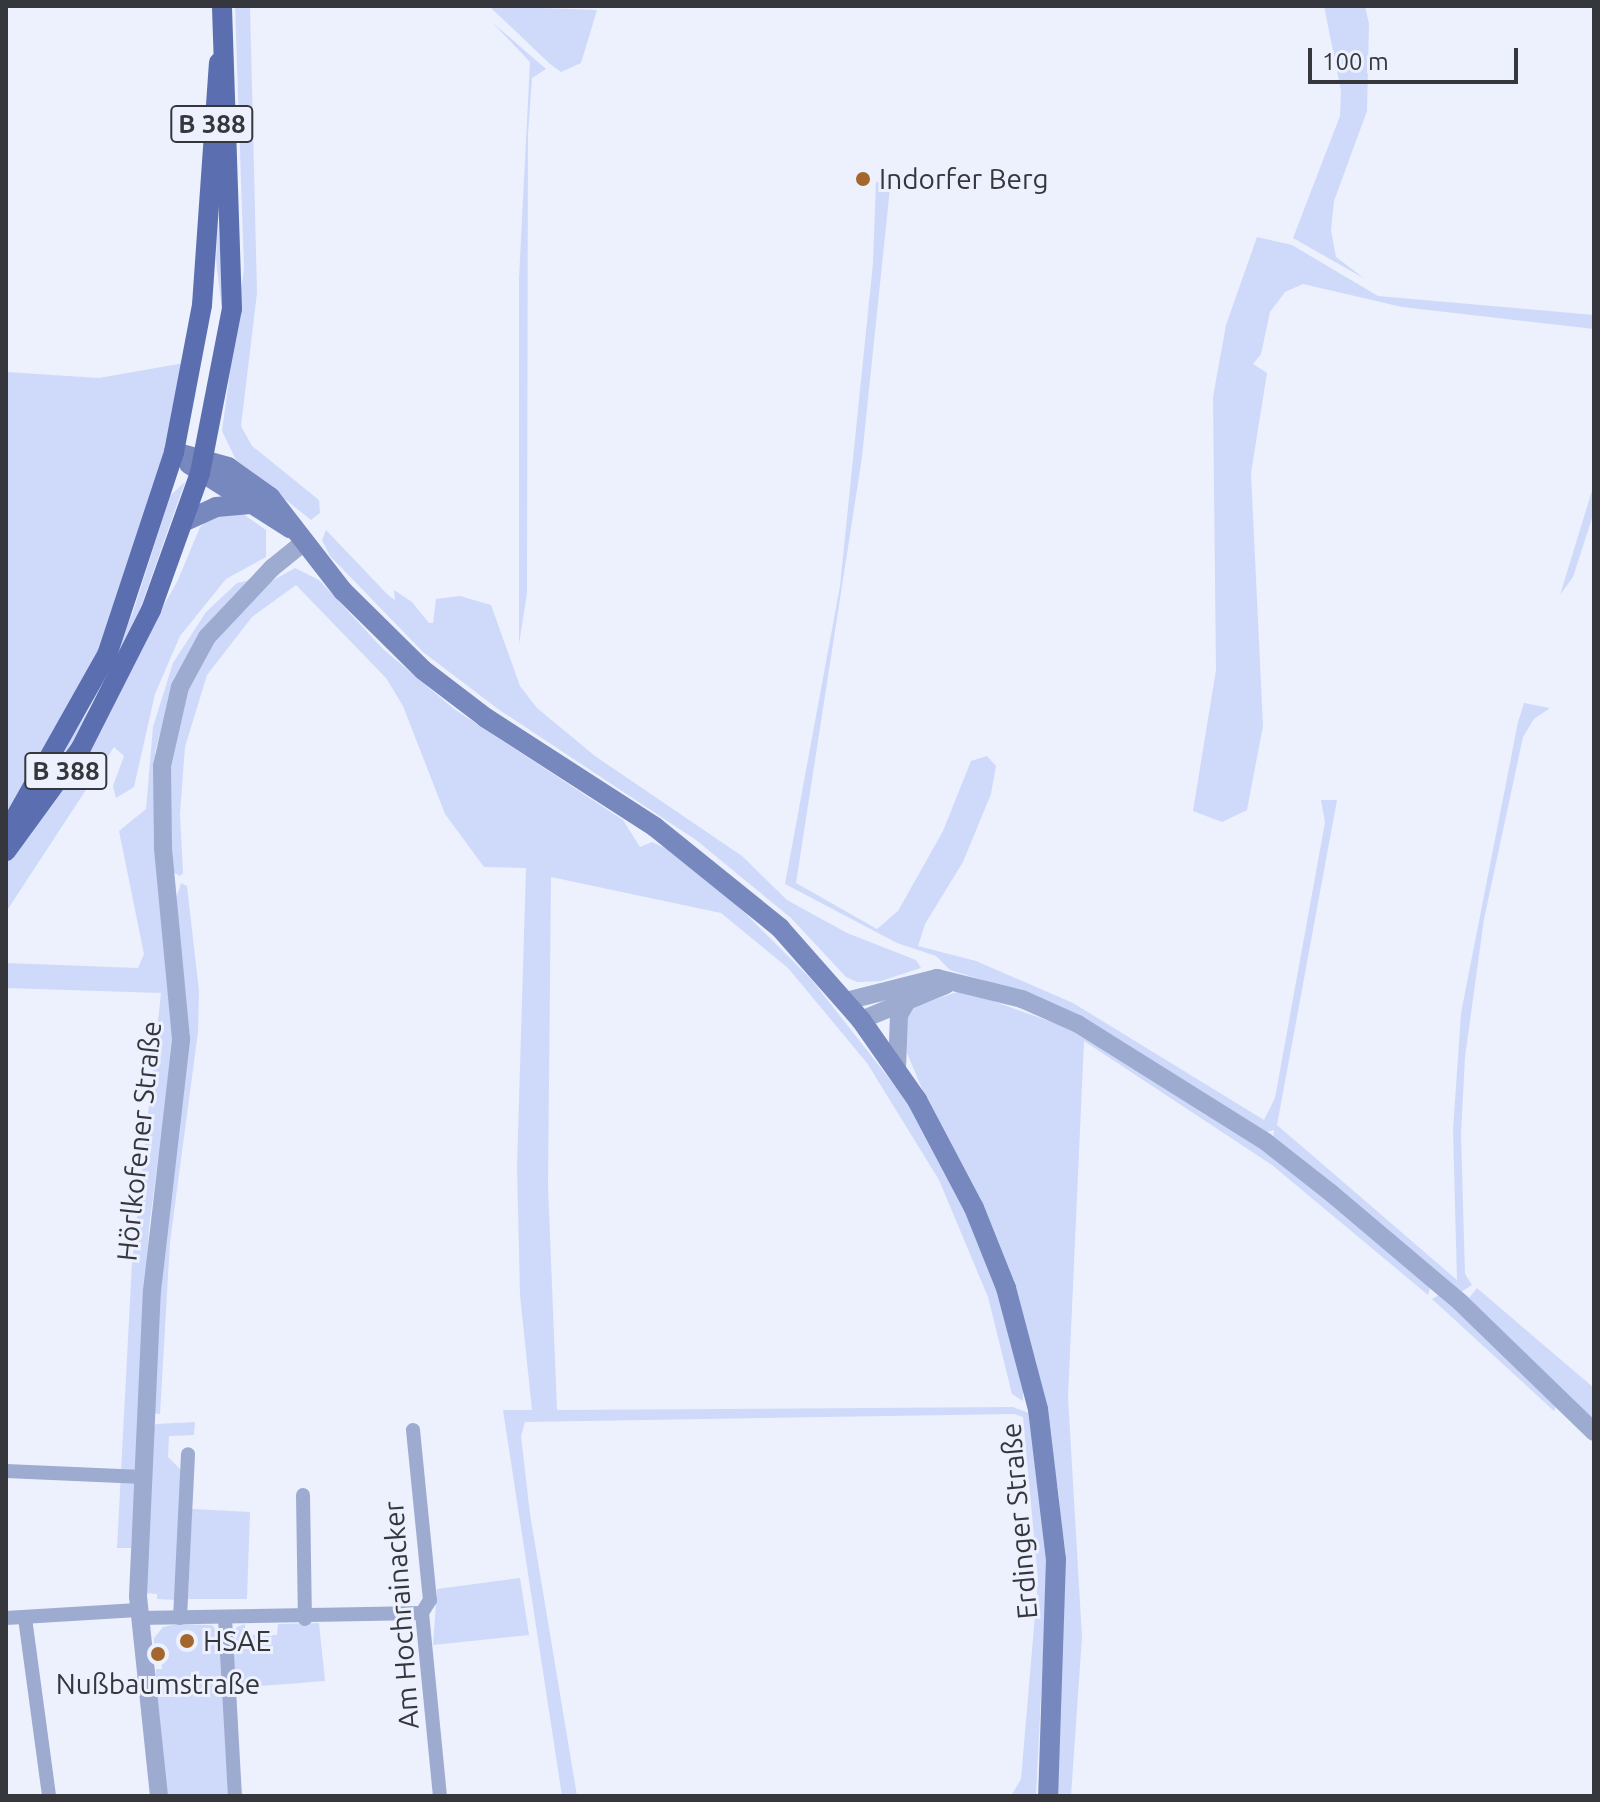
<!DOCTYPE html>
<html>
<head>
<meta charset="utf-8">
<style>
	body { margin:0 }
	#map { position:relative; width:1600px; height:1802px; overflow:hidden; background:#ecf1fd; font-family:Ubuntu,sans-serif }
	div>[style] { position:absolute }
	.green>* { inset:0; background:#cfdafa }
	.minor>* { height:14px; margin:-7px; padding:0 7px; transform-origin:7px; border-radius:7px; background:#9eabd0 }
	.tertiary>* { height:18px; margin:-9px; padding:0 9px; transform-origin:9px; border-radius:9px; background:#9eabd0 }
	.secondary>* { height:20px; margin:-10px; padding:0 10px; transform-origin:10px; border-radius:10px; background:#7788be }
	.primary>* { height:20px; margin:-10px; padding:0 10px; transform-origin:10px; border-radius:10px; background:#5b6fb0 }
	.dots>* { width:22px; height:22px; translate:-50% -50%; box-sizing:border-box; border:4px solid #ecf1fd; border-radius:50% }
	span { translate:-50% -50%; white-space:nowrap; text-align:center; line-height:1.15; -webkit-text-stroke:6px #ecf1fd; paint-order:stroke }
	.shield-label span { padding:2px 6px; background:#ecf1fd; border:2px solid; border-radius:6px; -webkit-text-stroke-width:0 }
	.shield-label { font-size:26px; color:#35373d; font-weight:700 }
	.poi-label { font-size:28px; color:#35373d }
	.left { translate:0 -50%; text-align:left }
	.street-label { font-size:28px; color:#35373d }
	.frame { position:absolute; inset:0; border:8px solid #35373d; pointer-events:none }
	.scale { position:absolute; left:1308px; top:48px; width:210px; height:36px; box-sizing:border-box; border:4px solid #35373d; border-top:0; padding-left:10px; font-size:24px; line-height:28px; white-space:nowrap; color:#35373d; -webkit-text-stroke:6px #ecf1fd; paint-order:stroke }
</style>
</head>
<body>
<div id="map">
	<div class="green">
		<i style="clip-path:polygon(235px 6px,250px 6px,257px 293px,241px 426px,252px 446px,319px 500px,320px 513px,311px 520px,236px 460px,222px 431px,244px 268px)"></i>
		<i style="clip-path:polygon(489px 6px,597px 10px,581px 63px,561px 72px,550px 64px)"></i>
		<i style="clip-path:polygon(1324px 6px,1365px 6px,1369px 24px,1367px 111px,1334px 201px,1331px 230px,1336px 257px,1365px 279px,1293px 238px,1340px 116px,1341px 91px)"></i>
		<i style="clip-path:polygon(492px 22px,546px 69px,532px 78px,528px 134px,527px 593px,519px 644px,519px 278px,530px 62px)"></i>
		<i style="clip-path:polygon(876px 182px,889px 182px,890px 188px,862px 457px,796px 883px,877px 929px,898px 911px,943px 831px,971px 761px,987px 756px,996px 766px,991px 794px,963px 862px,925px 924px,918px 946px,976px 961px,1073px 1003px,1264px 1120px,1275px 1098px,1318px 861px,1325px 822px,1321px 800px,1337px 800px,1277px 1125px,1457px 1280px,1453px 1130px,1461px 1013px,1518px 722px,1524px 703px,1550px 708px,1534px 719px,1523px 737px,1484px 919px,1465px 1057px,1461px 1135px,1465px 1274px,1472px 1285px,1458px 1294px,1273px 1139px,1274px 1130px,1264px 1133px,1094px 1025px,1002px 986px,950px 970px,936px 956px,897px 943px,785px 884px,840px 586px,873px 263px)"></i>
		<i style="clip-path:polygon(218px 222px,224px 301px,222px 310px,216px 260px)"></i>
		<i style="clip-path:polygon(1257px 237px,1292px 245px,1378px 296px,1594px 315px,1594px 329px,1402px 307px,1303px 284px,1285px 292px,1270px 312px,1261px 354px,1253px 364px,1267px 373px,1251px 473px,1263px 726px,1247px 810px,1222px 822px,1193px 811px,1216px 670px,1213px 397px,1226px 325px)"></i>
		<i style="clip-path:polygon(184px 363px,170px 434px,117px 607px,87px 676px,6px 821px,6px 372px,99px 378px)"></i>
		<i style="clip-path:polygon(185px 482px,139px 612px,85px 724px,60px 766px,48px 774px,95px 700px,133px 612px,170px 496px)"></i>
		<i style="clip-path:polygon(1594px 484px,1594px 512px,1573px 577px,1560px 595px)"></i>
		<i style="clip-path:polygon(240px 512px,266px 530px,266px 557px,226px 579px,180px 636px,155px 694px,134px 787px,116px 798px,113px 786px,124px 756px,114px 747px,6px 912px,6px 862px,52px 803px,178px 580px,200px 527px,211px 517px)"></i>
		<i style="clip-path:polygon(326px 530px,388px 595px,395px 600px,394px 590px,412px 602px,429px 623px,433px 623px,436px 599px,460px 596px,491px 605px,520px 686px,537px 708px,595px 756px,742px 856px,787px 900px,847px 933px,916px 960px,921px 968px,881px 981px,857px 982px,846px 977px,791px 918px,696px 840px,498px 709px,423px 652px,330px 556px,322px 540px)"></i>
		<i style="clip-path:polygon(295px 568px,319px 580px,383px 649px,454px 709px,623px 820px,640px 847px,652px 842px,667px 849px,735px 903px,811px 979px,910px 1105px,963px 1203px,1000px 1296px,1023px 1378px,1023px 1401px,1012px 1394px,988px 1297px,939px 1180px,867px 1063px,788px 968px,721px 913px,551px 877px,548px 1186px,557px 1410px,1013px 1407px,1029px 1413px,1048px 1555px,1036px 1796px,1011px 1796px,1021px 1779px,1038px 1580px,1023px 1417px,1014px 1414px,525px 1422px,521px 1436px,530px 1514px,577px 1796px,562px 1796px,503px 1410px,532px 1410px,520px 1295px,517px 1167px,526px 868px,484px 867px,445px 814px,403px 706px,386px 678px,296px 585px,252px 617px,207px 675px,185px 747px,180px 814px,183px 873px,180px 876px,171px 871px,168px 789px,178px 710px,207px 649px,268px 583px)"></i>
		<i style="clip-path:polygon(250px 580px,208px 623px,176px 677px,155px 752px,156px 843px,174px 1038px,149px 1228px,131px 1548px,117px 1548px,132px 1263px,161px 993px,6px 988px,6px 963px,138px 968px,144px 954px,119px 831px,146px 809px,153px 727px,173px 663px,206px 612px,237px 583px)"></i>
		<i style="clip-path:polygon(181px 883px,187px 886px,199px 991px,198px 1032px,170px 1242px,160px 1414px,152px 1413px,158px 1285px,188px 1041px,176px 899px)"></i>
		<i style="clip-path:polygon(963px 990px,1076px 1031px,1225px 1123px,1315px 1189px,1430px 1288px,1428px 1295px,1272px 1165px,1084px 1041px,1068px 1397px,1082px 1637px,1071px 1796px,1056px 1796px,1064px 1579px,1059px 1496px,1036px 1361px,907px 1053px,904px 1022px,913px 1007px)"></i>
		<i style="clip-path:polygon(1477px 1288px,1594px 1388px,1594px 1423px,1468px 1299px)"></i>
		<i style="clip-path:polygon(1439px 1295px,1557px 1404px,1554px 1411px,1432px 1299px)"></i>
		<i style="clip-path:polygon(195px 1422px,194px 1435px,169px 1436px,168px 1457px,183px 1472px,176px 1600px,157px 1599px,157px 1594px,145px 1593px,151px 1429px,156px 1424px)"></i>
		<i style="clip-path:polygon(192px 1509px,250px 1512px,247px 1599px,188px 1599px)"></i>
		<i style="clip-path:polygon(520px 1578px,529px 1635px,433px 1645px,437px 1589px)"></i>
		<i style="clip-path:polygon(319px 1623px,325px 1681px,234px 1688px,231px 1636px,237px 1627px,245px 1624px,246px 1635px,277px 1635px,278px 1624px)"></i>
		<i style="clip-path:polygon(177px 1624px,212px 1625px,221px 1637px,230px 1796px,164px 1796px,154px 1712px,156px 1669px,162px 1669px,161px 1644px,154px 1644px,154px 1638px,163px 1627px)"></i>
	</div>
	<div class="minor">
		<i style="left:413px;top:1430px;width:171px;rotate:84.3deg"></i>
		<i style="left:430px;top:1600px;width:15px;rotate:122deg"></i>
		<i style="left:422px;top:1613px;width:184px;rotate:84.4deg"></i>
		<i style="left:6px;top:1471px;width:137px;rotate:2.5deg"></i>
		<i style="left:303px;top:1495px;width:124px;rotate:89.1deg"></i>
		<i style="left:6px;top:1618px;width:132px;rotate:-3.5deg"></i>
		<i style="left:25px;top:1618px;width:180px;rotate:82.3deg"></i>
		<i style="left:139px;top:1618px;width:283px;rotate:-1deg"></i>
		<i style="left:180px;top:1618px;width:164px;rotate:-87.2deg"></i>
		<i style="left:225px;top:1618px;width:178px;rotate:86.8deg"></i>
	</div>
	<div class="tertiary">
		<i style="left:846px;top:1001px;width:94px;rotate:-14.2deg"></i>
		<i style="left:937px;top:978px;width:88px;rotate:13.9deg"></i>
		<i style="left:1022px;top:999px;width:61px;rotate:24.1deg"></i>
		<i style="left:1078px;top:1024px;width:222px;rotate:32.1deg"></i>
		<i style="left:1266px;top:1142px;width:83px;rotate:38.1deg"></i>
		<i style="left:1331px;top:1193px;width:170px;rotate:40.2deg"></i>
		<i style="left:1461px;top:1303px;width:185px;rotate:44.1deg"></i>
		<i style="left:861px;top:1020px;width:92px;rotate:-22.4deg"></i>
		<i style="left:897px;top:1069px;width:54px;rotate:-87.9deg"></i>
		<i style="left:899px;top:1015px;width:20px;rotate:-60deg"></i>
		<i style="left:159px;top:1796px;width:201px;rotate:-96deg"></i>
		<i style="left:138px;top:1596px;width:305px;rotate:-87.4deg"></i>
		<i style="left:152px;top:1291px;width:254px;rotate:-83.4deg"></i>
		<i style="left:181px;top:1039px;width:193px;rotate:-95.4deg"></i>
		<i style="left:163px;top:847px;width:81px;rotate:-90.7deg"></i>
		<i style="left:162px;top:766px;width:81px;rotate:-77.2deg"></i>
		<i style="left:180px;top:687px;width:57px;rotate:-61.6deg"></i>
		<i style="left:207px;top:637px;width:95px;rotate:-46.7deg"></i>
		<i style="left:272px;top:568px;width:41px;rotate:-39.1deg"></i>
	</div>
	<div class="secondary">
		<i style="left:174px;top:452px;width:56px;rotate:15.5deg"></i>
		<i style="left:228px;top:467px;width:52px;rotate:35.5deg"></i>
		<i style="left:270px;top:497px;width:119px;rotate:52.2deg"></i>
		<i style="left:343px;top:591px;width:112px;rotate:44.6deg"></i>
		<i style="left:423px;top:670px;width:79px;rotate:37.3deg"></i>
		<i style="left:486px;top:718px;width:201px;rotate:32.8deg"></i>
		<i style="left:655px;top:827px;width:161px;rotate:38.9deg"></i>
		<i style="left:780px;top:928px;width:123px;rotate:48.6deg"></i>
		<i style="left:861px;top:1020px;width:98px;rotate:55deg"></i>
		<i style="left:917px;top:1100px;width:122px;rotate:62.2deg"></i>
		<i style="left:974px;top:1208px;width:86px;rotate:68.2deg"></i>
		<i style="left:1006px;top:1288px;width:125px;rotate:75.2deg"></i>
		<i style="left:1038px;top:1409px;width:151px;rotate:83.2deg"></i>
		<i style="left:1056px;top:1559px;width:237px;rotate:91.9deg"></i>
		<i style="left:189px;top:464px;width:120px;rotate:32.4deg"></i>
		<i style="left:185px;top:521px;width:34px;rotate:-24deg"></i>
		<i style="left:216px;top:507px;width:32px;rotate:-5deg"></i>
	</div>
	<div class="primary">
		<i style="left:6px;top:834px;width:206px;rotate:-60.6deg"></i>
		<i style="left:107px;top:655px;width:214px;rotate:-71.7deg"></i>
		<i style="left:174px;top:452px;width:150px;rotate:-79.2deg"></i>
		<i style="left:202px;top:305px;width:243px;rotate:-86deg"></i>
		<i style="left:6px;top:851px;width:127px;rotate:-53.9deg"></i>
		<i style="left:81px;top:748px;width:155px;rotate:-63.1deg"></i>
		<i style="left:151px;top:610px;width:145px;rotate:-70.3deg"></i>
		<i style="left:200px;top:473px;width:167px;rotate:-79deg"></i>
		<i style="left:232px;top:309px;width:303px;rotate:-91.9deg"></i>
	</div>
	<div class="dots">
		<i style="left:863px;top:179px;background:#a4662c"></i>
		<i style="left:187px;top:1641px;background:#a4662c"></i>
		<i style="left:158px;top:1654px;background:#a4662c"></i>
	</div>
	<div class="shield-label">
		<span style="left:212px;top:124px">B 388</span>
		<span style="left:66px;top:771px">B 388</span>
	</div>
	<div class="poi-label">
		<span class="left" style="left:879px;top:179px">Indorfer Berg</span>
		<span class="left" style="left:203px;top:1641px">HSAE</span>
		<span style="left:158px;top:1684px">Nußbaumstraße</span>
	</div>
	<div class="street-label">
		<span style="left:139px;top:1141px;rotate:-84deg">Hörlkofener Straße</span>
		<span style="left:1019px;top:1521px;rotate:-95deg">Erdinger Straße</span>
		<span style="left:401px;top:1615px;rotate:-94deg">Am Hochrainacker</span>
	</div>
	<div class="frame"></div>
	<div class="scale">100 m</div>
</div>
</body>
</html>
